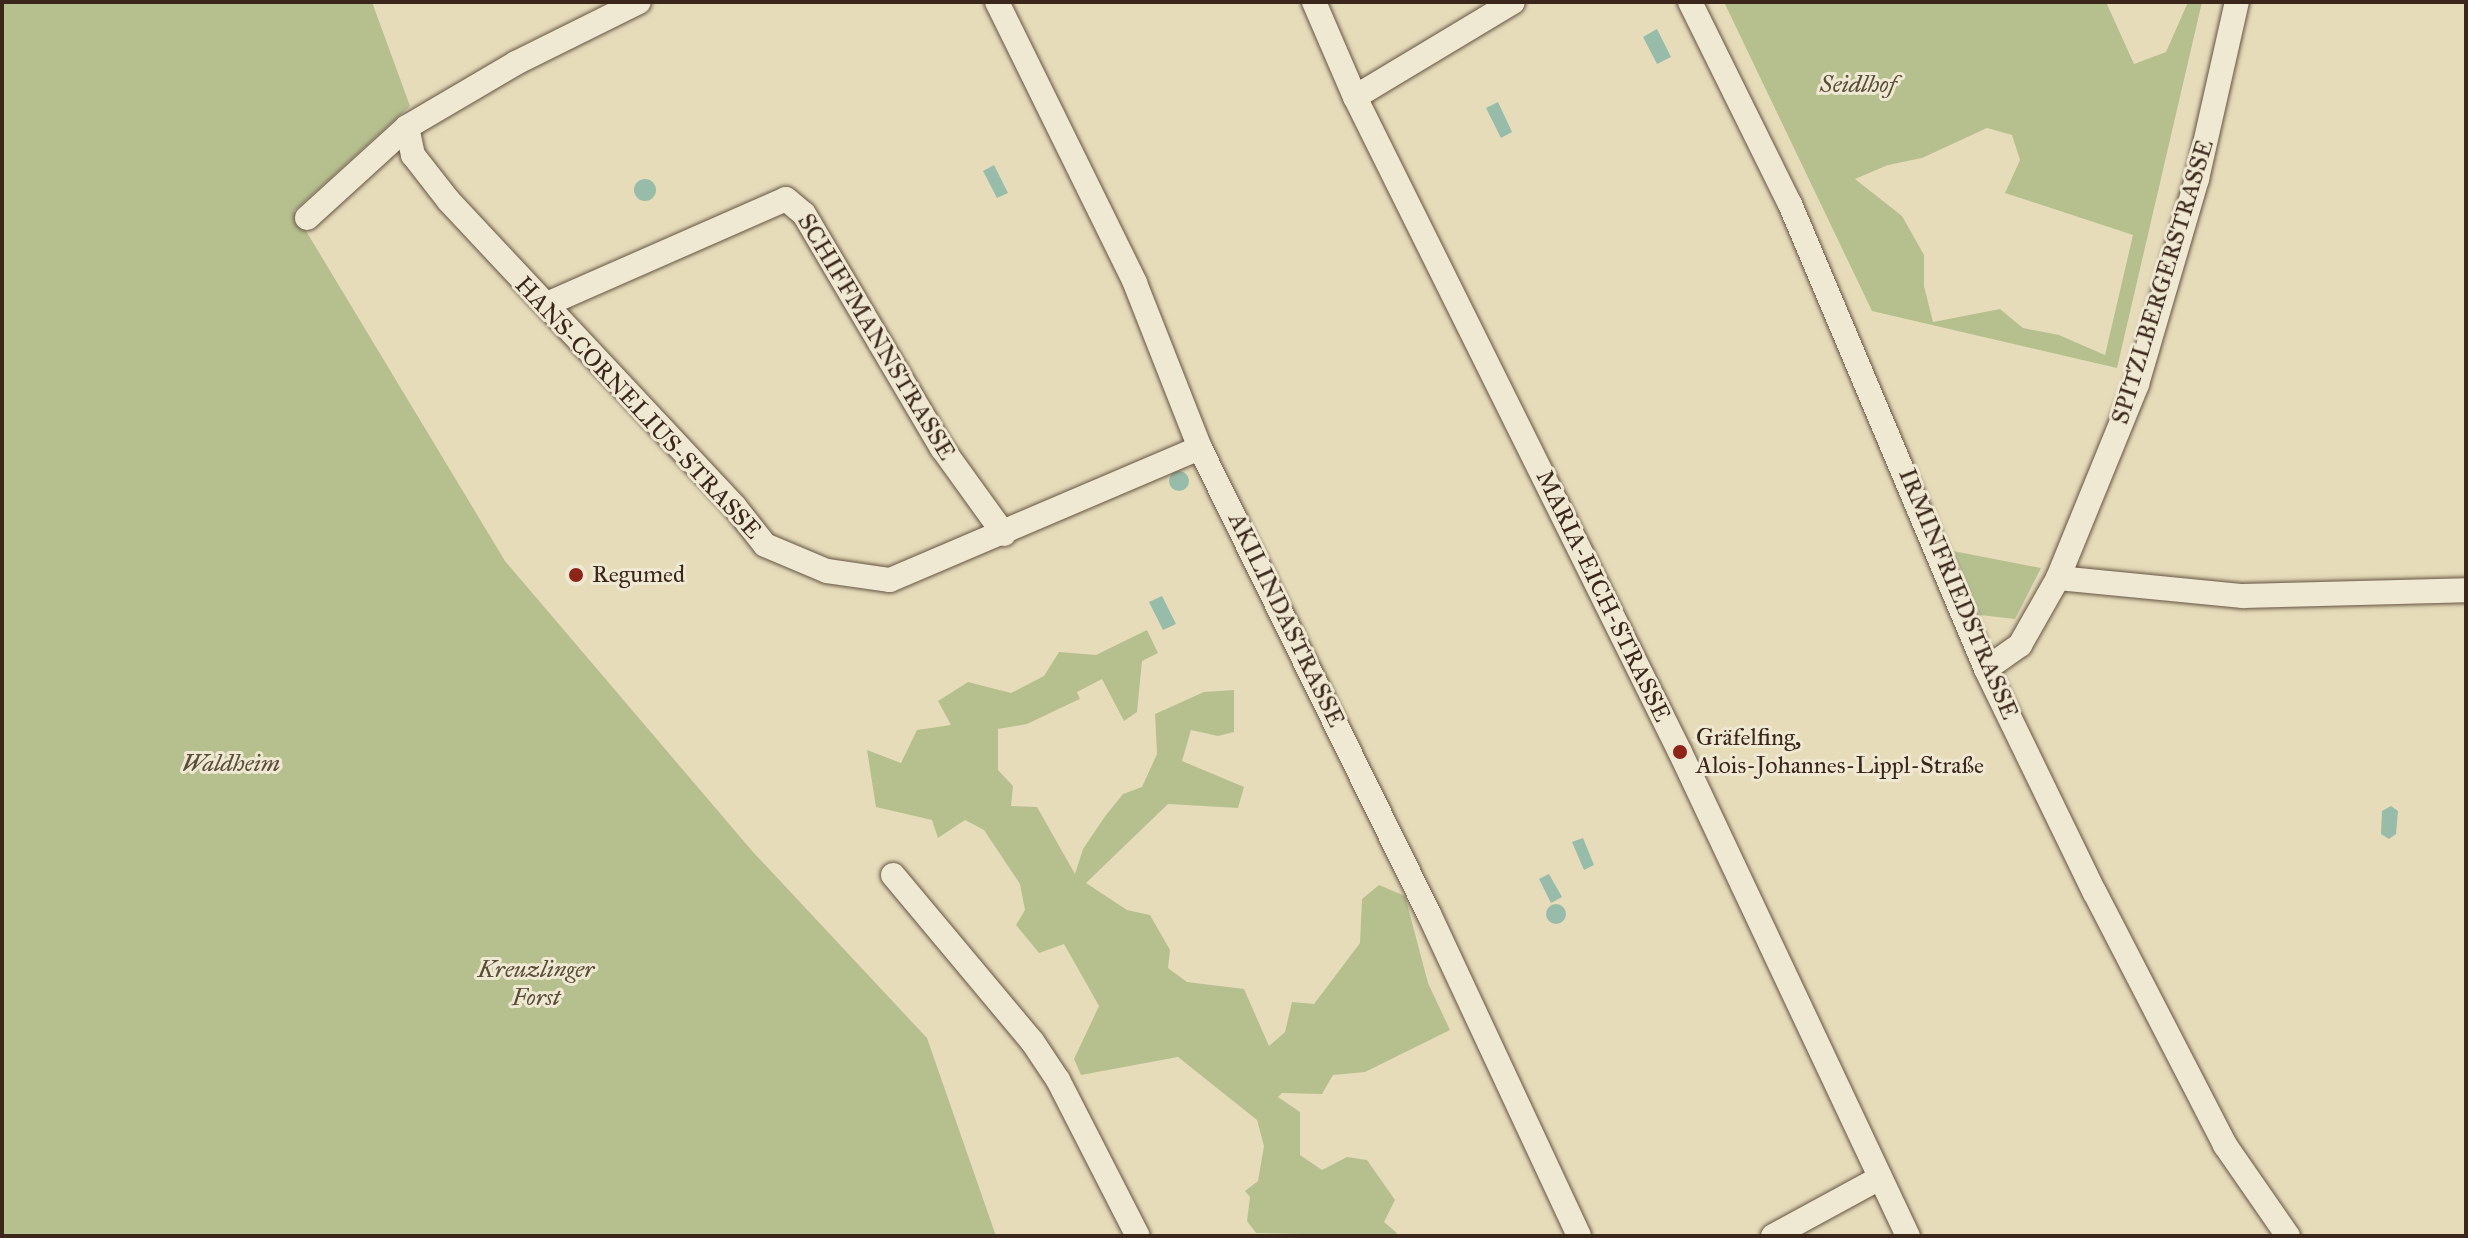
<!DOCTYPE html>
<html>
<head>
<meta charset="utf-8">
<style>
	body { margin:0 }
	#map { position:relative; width:2468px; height:1238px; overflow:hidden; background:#e6dcba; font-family:"IM FELL Great Primer",serif }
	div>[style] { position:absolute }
	.green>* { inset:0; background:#b6c08f }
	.water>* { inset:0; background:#97bca9 }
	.round { border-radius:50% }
	.roads { filter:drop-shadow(0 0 2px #655443) drop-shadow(0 0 2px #655443) }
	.minor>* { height:24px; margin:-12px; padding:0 12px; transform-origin:12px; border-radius:12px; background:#efe8d2 }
	.dots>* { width:22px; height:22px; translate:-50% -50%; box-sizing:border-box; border:4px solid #efe8d2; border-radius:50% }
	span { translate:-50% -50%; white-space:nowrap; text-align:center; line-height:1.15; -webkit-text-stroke:6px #efe8d2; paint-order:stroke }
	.park-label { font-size:24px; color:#594c38; font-style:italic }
	.street-label { font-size:24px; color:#3a261b }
	.poi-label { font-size:24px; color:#3a261b }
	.left { translate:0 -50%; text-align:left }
	.frame { position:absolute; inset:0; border:4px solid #3a261b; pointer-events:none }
</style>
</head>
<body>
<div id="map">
	<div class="green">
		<i style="clip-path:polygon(2px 2px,372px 2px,410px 106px,294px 211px,505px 561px,753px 852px,927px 1038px,996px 1236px,2px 1236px)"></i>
		<i style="clip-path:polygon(evenodd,1724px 2px,2106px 2px,2134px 64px,2166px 52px,2188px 2px,2202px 2px,2117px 368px,1872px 311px,1724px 2px,1987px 128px,2012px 135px,2020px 160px,2005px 193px,2133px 235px,2105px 355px,2059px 335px,2023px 328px,2000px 309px,1933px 322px,1924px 286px,1924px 255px,1902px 216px,1855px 179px,1888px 165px,1922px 158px,1987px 128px)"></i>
		<i style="clip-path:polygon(1953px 551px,2041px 568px,2015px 619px,1980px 615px)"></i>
		<i style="clip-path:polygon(1147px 630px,1158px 653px,1142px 661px,1137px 712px,1124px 721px,1102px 679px,1077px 692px,1080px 699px,1069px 704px,1027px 724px,998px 729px,998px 770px,1013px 786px,1011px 806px,1037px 807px,1075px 874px,1083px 849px,1106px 815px,1123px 794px,1142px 787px,1157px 754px,1155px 714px,1204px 692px,1234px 690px,1234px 732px,1218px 736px,1191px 730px,1182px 761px,1244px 787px,1238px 808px,1168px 804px,1086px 883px,1127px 910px,1150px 915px,1170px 950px,1168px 968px,1187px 982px,1244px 989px,1269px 1046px,1285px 1032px,1292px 1002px,1314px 1004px,1360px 943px,1362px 899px,1379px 885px,1405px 896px,1428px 983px,1450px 1030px,1365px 1072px,1333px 1075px,1322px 1094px,1282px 1093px,1278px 1097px,1300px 1112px,1300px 1155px,1322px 1170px,1347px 1157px,1367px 1160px,1395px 1200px,1384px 1222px,1397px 1233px,1393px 1236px,1256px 1233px,1247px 1221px,1250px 1197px,1245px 1191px,1258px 1181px,1264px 1146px,1257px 1120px,1178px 1057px,1081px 1075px,1074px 1059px,1099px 1006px,1064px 944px,1039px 953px,1016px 925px,1025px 910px,1020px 884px,984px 830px,965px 820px,938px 838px,932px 820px,876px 807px,867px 750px,901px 763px,917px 730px,951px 725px,938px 701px,968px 682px,1011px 693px,1044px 676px,1059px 652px,1096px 655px)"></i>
	</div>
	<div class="water">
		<i style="clip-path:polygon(1657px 29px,1671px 57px,1657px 64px,1643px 37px)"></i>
		<i style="clip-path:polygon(1498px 102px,1512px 132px,1501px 138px,1486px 108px)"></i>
		<i style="clip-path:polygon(994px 165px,1008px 193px,997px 198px,983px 171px)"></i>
		<i class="round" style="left:634px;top:179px;width:22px;height:22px"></i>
		<i class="round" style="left:1169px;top:471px;width:20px;height:20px"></i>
		<i style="clip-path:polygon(1162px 596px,1176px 624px,1163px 630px,1149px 602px)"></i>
		<i style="clip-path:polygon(2391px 806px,2398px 811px,2396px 834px,2389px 839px,2381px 834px,2382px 811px)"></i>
		<i style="clip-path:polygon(1583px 838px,1594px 865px,1584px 870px,1572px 842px)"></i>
		<i style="clip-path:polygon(1549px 874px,1562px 897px,1551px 903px,1539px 879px)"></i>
		<i class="round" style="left:1546px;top:904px;width:20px;height:20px"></i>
	</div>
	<div class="roads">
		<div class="minor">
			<i style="left:997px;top:2px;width:313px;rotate:63.8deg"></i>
			<i style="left:1135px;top:283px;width:177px;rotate:68.5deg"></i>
			<i style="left:1200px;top:448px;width:519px;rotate:63.83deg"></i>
			<i style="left:1429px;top:914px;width:355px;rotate:65deg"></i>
			<i style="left:1314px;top:2px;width:103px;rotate:66.7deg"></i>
			<i style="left:1355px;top:97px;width:731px;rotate:63.61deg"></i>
			<i style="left:1680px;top:752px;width:535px;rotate:64.78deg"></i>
			<i style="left:1690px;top:2px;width:225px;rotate:63.7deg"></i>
			<i style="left:1790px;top:204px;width:505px;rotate:67.14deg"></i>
			<i style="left:1986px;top:669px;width:249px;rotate:64.1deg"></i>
			<i style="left:2095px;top:893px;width:284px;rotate:62.7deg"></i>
			<i style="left:2225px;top:1145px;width:111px;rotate:55.3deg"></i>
			<i style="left:1355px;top:97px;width:184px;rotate:-31deg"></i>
			<i style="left:407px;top:127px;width:29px;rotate:78deg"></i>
			<i style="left:413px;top:155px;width:57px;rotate:52.1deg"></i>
			<i style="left:448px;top:200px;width:420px;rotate:46.9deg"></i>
			<i style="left:735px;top:507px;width:48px;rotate:51.7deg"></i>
			<i style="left:765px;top:545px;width:67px;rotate:22.8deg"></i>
			<i style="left:827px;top:571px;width:64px;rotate:8.1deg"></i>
			<i style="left:890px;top:580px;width:337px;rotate:-23.1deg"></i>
			<i style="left:307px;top:218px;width:135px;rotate:-42.3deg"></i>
			<i style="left:407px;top:127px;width:126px;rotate:-30.4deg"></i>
			<i style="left:516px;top:63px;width:137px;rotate:-26.4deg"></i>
			<i style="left:547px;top:304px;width:261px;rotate:-23.7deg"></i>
			<i style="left:786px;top:199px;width:23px;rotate:40deg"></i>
			<i style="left:804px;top:214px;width:272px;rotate:59.5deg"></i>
			<i style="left:942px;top:448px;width:106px;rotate:54.2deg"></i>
			<i style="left:2058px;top:578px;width:186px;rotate:5.6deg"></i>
			<i style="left:2243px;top:596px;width:223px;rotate:-1.5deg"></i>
			<i style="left:1986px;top:669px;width:42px;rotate:-35.2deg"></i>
			<i style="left:2020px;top:645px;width:77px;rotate:-60.4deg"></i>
			<i style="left:2058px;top:578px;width:209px;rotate:-67.8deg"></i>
			<i style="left:2137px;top:384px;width:214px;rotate:-73.7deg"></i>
			<i style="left:2197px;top:179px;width:181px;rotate:-77.3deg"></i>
			<i style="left:893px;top:875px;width:217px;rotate:50.1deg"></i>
			<i style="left:1032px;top:1041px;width:47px;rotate:56.3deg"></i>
			<i style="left:1058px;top:1080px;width:175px;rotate:62.9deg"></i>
			<i style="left:1773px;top:1236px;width:122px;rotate:-28.5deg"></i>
		</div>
	</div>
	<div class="dots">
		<i style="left:576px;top:575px;background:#8f2418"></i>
		<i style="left:1680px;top:752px;background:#8f2418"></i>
	</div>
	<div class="park-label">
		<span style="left:1858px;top:85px">Seidlhof</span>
		<span style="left:231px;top:764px">Waldheim</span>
		<span style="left:536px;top:984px">Kreuzlinger<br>Forst</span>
	</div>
	<div class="street-label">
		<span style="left:2163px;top:282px;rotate:-73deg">SPITZLBERGERSTRASSE</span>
		<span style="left:876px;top:337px;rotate:59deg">SCHIFFMANNSTRASSE</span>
		<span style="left:638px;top:408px;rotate:47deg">HANS-CORNELIUS-STRASSE</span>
		<span style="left:1958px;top:594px;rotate:67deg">IRMINFRIEDSTRASSE</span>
		<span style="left:1603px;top:596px;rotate:64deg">MARIA-EICH-STRASSE</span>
		<span style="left:1286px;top:620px;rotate:64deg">AKILINDASTRASSE</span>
	</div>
	<div class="poi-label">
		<span class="left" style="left:592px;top:575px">Regumed</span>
		<span class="left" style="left:1696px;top:752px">Gräfelfing,<br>Alois-Johannes-Lippl-Straße</span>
	</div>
	<div class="frame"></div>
</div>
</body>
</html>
